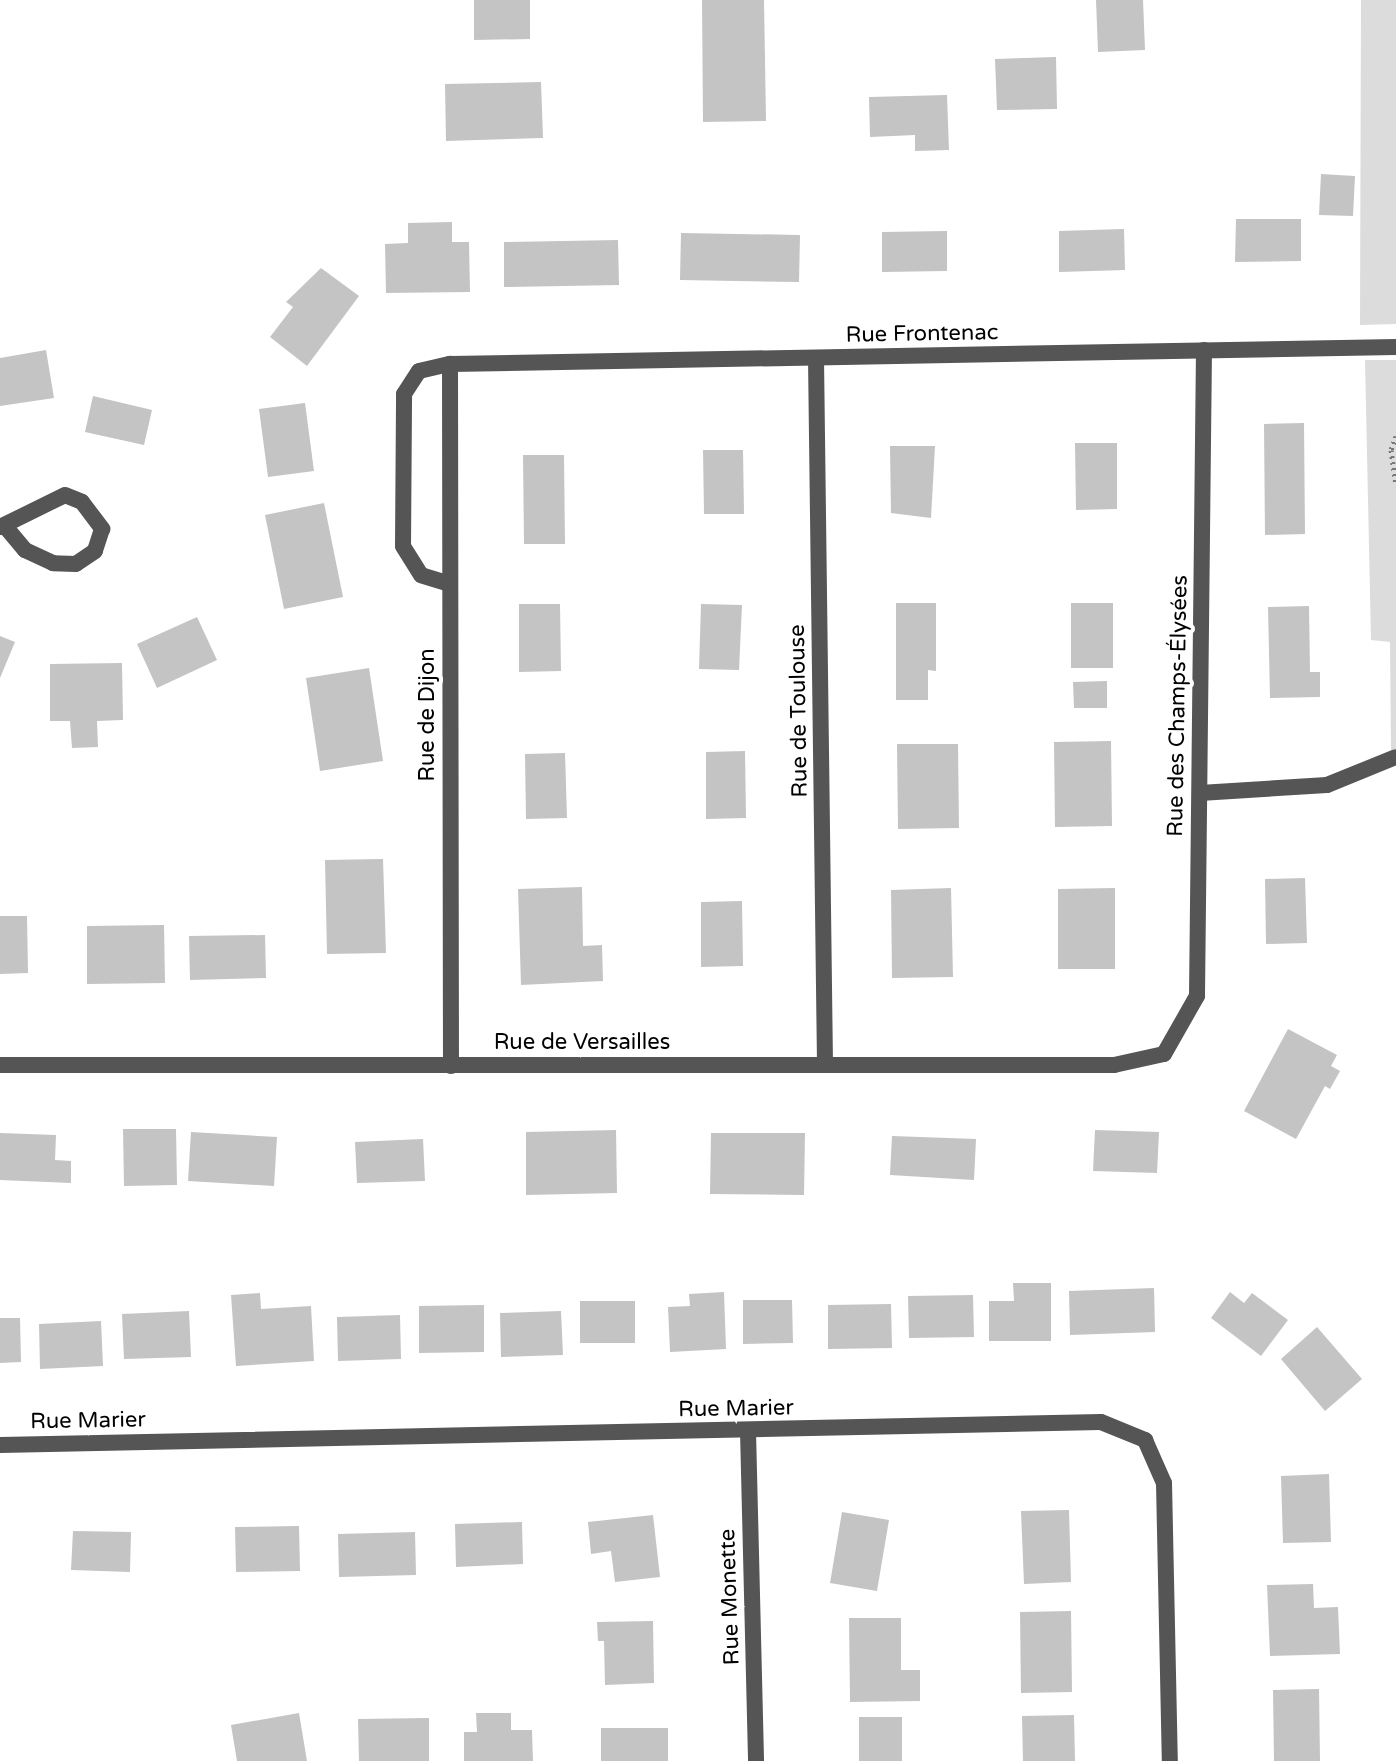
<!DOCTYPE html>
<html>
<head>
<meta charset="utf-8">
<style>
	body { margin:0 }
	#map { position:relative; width:1396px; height:1761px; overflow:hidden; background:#fff; font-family:"Varela Round",sans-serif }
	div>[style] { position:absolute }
	.green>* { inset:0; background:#dcdcdc }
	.building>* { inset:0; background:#c4c4c4 }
	.path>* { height:5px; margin-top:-2.5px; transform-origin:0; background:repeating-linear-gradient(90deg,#777 0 2px,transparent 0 6px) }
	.minor>* { height:16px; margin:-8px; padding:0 8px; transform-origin:8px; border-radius:8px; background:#555 }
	span { translate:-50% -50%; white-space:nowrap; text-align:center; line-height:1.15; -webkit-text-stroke:8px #fff; paint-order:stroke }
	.street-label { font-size:22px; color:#000 }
</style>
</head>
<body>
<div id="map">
	<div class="green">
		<i style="clip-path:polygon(1361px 0,1396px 0,1396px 324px,1360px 325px)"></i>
		<i style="clip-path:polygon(1365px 360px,1396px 360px,1396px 749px,1391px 750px,1390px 642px,1371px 640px)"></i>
	</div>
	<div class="building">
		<i style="clip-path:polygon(474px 0,530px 0,530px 39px,474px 40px)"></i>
		<i style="clip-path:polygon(702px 0,764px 0,766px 121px,703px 122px)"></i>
		<i style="clip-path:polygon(1096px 0,1143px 0,1145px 50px,1098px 52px)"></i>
		<i style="clip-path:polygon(1056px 57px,1057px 109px,997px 110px,995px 59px)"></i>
		<i style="clip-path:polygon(541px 82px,543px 138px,446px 141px,445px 84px)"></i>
		<i style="clip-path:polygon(947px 95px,949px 150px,915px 151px,915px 135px,870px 137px,869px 97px)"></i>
		<i style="clip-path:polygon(1321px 174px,1355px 176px,1353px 216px,1319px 215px)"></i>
		<i style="clip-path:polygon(1236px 219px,1301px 219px,1301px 261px,1235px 262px)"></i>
		<i style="clip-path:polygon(452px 222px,452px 242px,469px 242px,470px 292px,386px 293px,385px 244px,408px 243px,408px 223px)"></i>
		<i style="clip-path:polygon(1124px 229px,1125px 270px,1059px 272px,1059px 231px)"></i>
		<i style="clip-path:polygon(947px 231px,947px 271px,882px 272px,882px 232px)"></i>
		<i style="clip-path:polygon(681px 233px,800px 235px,799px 282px,680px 280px)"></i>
		<i style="clip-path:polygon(618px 240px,619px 285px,504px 287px,504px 242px)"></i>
		<i style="clip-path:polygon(321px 268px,359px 296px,307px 366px,270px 337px,293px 307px,286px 302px)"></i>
		<i style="clip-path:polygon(46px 350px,54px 398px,0 406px,0 358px)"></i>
		<i style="clip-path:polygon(93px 396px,152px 410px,144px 445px,85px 432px)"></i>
		<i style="clip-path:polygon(305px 403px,314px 471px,268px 477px,259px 409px)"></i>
		<i style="clip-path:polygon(1304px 423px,1305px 534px,1265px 535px,1264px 424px)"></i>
		<i style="clip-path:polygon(1075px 443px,1117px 443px,1117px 509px,1076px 510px)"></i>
		<i style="clip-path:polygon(890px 446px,935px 446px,931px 518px,891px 513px)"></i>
		<i style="clip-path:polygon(703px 450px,743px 450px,744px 514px,704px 514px)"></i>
		<i style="clip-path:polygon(523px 455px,564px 455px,565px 544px,524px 544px)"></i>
		<i style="clip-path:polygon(324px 503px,343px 597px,284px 609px,265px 515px)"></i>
		<i style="clip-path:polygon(896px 603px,936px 603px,936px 671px,928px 670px,928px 700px,896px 700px)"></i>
		<i style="clip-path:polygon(1071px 603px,1113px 603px,1113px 668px,1071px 668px)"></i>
		<i style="clip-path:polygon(519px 604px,560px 604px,561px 671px,519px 672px)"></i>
		<i style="clip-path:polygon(701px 604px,742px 605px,739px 670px,699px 669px)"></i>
		<i style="clip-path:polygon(1309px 606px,1310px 672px,1320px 672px,1320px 697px,1270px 698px,1268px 607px)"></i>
		<i style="clip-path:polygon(197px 617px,217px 660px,157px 688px,137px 644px)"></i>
		<i style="clip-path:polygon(0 636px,15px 642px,0 678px)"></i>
		<i style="clip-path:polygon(122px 663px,123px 720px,97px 721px,98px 747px,72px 748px,70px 721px,50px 721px,50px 664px)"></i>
		<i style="clip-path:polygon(369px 668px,383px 761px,320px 771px,306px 678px)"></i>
		<i style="clip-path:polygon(1107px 681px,1107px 708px,1074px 708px,1073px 682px)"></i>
		<i style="clip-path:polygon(1111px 741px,1112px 826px,1055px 827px,1054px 742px)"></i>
		<i style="clip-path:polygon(897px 744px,958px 744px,959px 828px,898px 829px)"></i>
		<i style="clip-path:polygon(745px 751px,746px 818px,706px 819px,706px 752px)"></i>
		<i style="clip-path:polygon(565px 753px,567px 818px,526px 819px,525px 754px)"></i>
		<i style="clip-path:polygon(383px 859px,386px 953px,327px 954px,325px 860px)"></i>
		<i style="clip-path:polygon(1305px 878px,1307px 943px,1266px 944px,1265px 879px)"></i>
		<i style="clip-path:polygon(582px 887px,583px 946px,602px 945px,603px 981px,521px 985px,518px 889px)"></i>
		<i style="clip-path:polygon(951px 888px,953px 977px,892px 978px,891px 890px)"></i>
		<i style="clip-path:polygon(1115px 888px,1115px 969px,1058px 969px,1058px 889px)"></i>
		<i style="clip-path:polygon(742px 901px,743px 966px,701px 967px,701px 902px)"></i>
		<i style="clip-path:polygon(0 916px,27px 916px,28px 973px,0 974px)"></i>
		<i style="clip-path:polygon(164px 925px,165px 983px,87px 984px,87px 926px)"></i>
		<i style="clip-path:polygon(265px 935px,266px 978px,190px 980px,189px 936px)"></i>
		<i style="clip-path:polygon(1288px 1029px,1337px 1055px,1331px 1066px,1340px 1071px,1330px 1089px,1325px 1086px,1296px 1139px,1244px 1111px)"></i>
		<i style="clip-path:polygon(123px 1129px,176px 1129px,177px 1185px,124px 1186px)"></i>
		<i style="clip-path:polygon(616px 1130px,617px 1193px,526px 1195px,526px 1132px)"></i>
		<i style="clip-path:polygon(1095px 1130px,1159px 1132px,1157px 1173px,1093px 1171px)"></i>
		<i style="clip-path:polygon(191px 1132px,277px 1137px,274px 1186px,188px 1181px)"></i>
		<i style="clip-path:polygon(0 1133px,56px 1135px,55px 1160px,71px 1161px,71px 1183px,0 1180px)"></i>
		<i style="clip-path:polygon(711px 1133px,805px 1133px,804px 1195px,710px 1194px)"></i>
		<i style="clip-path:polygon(892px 1136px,976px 1139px,974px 1180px,890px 1175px)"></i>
		<i style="clip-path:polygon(423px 1139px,425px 1181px,357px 1183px,355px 1142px)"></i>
		<i style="clip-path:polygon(1013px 1283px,1051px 1283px,1051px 1341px,989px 1341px,989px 1301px,1014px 1301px)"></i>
		<i style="clip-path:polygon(1154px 1288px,1155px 1332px,1070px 1335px,1069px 1291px)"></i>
		<i style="clip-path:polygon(724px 1292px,726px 1349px,670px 1352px,668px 1307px,690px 1306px,689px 1294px)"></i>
		<i style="clip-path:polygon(1230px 1292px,1244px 1303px,1252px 1293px,1288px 1320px,1261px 1356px,1211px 1318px)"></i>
		<i style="clip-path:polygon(260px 1293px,261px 1309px,311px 1306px,314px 1361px,236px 1366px,231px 1295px)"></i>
		<i style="clip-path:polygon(973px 1295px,974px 1337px,909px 1338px,908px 1296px)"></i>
		<i style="clip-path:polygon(743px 1300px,792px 1300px,793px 1343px,743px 1344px)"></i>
		<i style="clip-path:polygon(580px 1301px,635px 1301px,635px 1343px,580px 1343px)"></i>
		<i style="clip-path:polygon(891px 1304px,892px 1348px,828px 1349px,828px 1305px)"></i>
		<i style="clip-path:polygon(484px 1305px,484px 1352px,419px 1353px,419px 1306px)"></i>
		<i style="clip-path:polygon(189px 1311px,191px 1357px,124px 1359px,122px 1314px)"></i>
		<i style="clip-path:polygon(561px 1311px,563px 1355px,501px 1357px,500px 1313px)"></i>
		<i style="clip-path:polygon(400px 1315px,401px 1359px,338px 1361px,337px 1317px)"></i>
		<i style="clip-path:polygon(0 1318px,20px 1318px,21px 1362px,0 1363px)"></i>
		<i style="clip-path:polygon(101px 1321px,103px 1366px,40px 1369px,39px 1324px)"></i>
		<i style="clip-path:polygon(1317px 1327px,1362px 1379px,1325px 1411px,1281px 1359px)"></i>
		<i style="clip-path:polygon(1329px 1474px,1331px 1542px,1283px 1543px,1281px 1476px)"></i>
		<i style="clip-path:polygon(1069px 1510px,1071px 1582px,1024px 1584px,1021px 1511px)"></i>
		<i style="clip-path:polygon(842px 1512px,889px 1520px,877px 1591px,830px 1583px)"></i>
		<i style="clip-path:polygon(653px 1515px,660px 1577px,615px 1582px,611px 1551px,591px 1554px,588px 1522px)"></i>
		<i style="clip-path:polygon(522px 1522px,523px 1564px,456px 1567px,455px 1524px)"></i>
		<i style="clip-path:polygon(299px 1526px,300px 1571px,236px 1572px,235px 1527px)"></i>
		<i style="clip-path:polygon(73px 1531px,131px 1532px,130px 1572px,71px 1570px)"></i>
		<i style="clip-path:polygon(415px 1532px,416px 1575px,339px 1577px,338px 1534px)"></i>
		<i style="clip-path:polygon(1313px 1584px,1314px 1608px,1338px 1607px,1340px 1654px,1270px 1656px,1267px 1585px)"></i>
		<i style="clip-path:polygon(1071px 1611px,1072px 1692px,1021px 1693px,1020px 1612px)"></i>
		<i style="clip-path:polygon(849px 1618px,901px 1618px,901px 1670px,920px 1670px,920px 1701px,850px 1702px)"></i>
		<i style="clip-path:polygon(653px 1621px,654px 1683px,605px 1685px,604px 1641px,598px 1641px,597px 1622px)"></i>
		<i style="clip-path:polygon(1319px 1689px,1320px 1761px,1274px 1761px,1273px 1690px)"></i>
		<i style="clip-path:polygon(299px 1713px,307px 1761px,237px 1761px,231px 1725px)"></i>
		<i style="clip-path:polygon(476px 1713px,511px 1713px,511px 1730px,532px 1730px,533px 1761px,464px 1761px,464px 1732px,477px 1732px)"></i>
		<i style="clip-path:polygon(1074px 1715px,1075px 1761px,1023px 1761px,1022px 1716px)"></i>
		<i style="clip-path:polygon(859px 1717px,902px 1717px,902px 1761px,859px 1761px)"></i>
		<i style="clip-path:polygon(429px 1718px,429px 1761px,359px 1761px,358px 1719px)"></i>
		<i style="clip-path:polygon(601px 1728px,668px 1728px,668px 1761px,601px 1761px)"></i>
	</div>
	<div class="path">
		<i style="left:1396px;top:436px;width:15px;rotate:110deg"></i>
		<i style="left:1391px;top:450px;width:35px;rotate:82deg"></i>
	</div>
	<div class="minor">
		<i style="left:816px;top:358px;width:706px;rotate:89.27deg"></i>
		<i style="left:450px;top:364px;width:702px;rotate:89.92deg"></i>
		<i style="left:0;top:527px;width:72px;rotate:-26.2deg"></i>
		<i style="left:65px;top:495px;width:18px;rotate:22deg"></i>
		<i style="left:82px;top:502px;width:34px;rotate:53deg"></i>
		<i style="left:102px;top:529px;width:23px;rotate:108deg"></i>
		<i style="left:95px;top:551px;width:23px;rotate:146deg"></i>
		<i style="left:76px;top:564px;width:23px;rotate:-178deg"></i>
		<i style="left:53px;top:563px;width:31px;rotate:-155deg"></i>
		<i style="left:25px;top:550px;width:31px;rotate:-130deg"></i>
		<i style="left:450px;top:584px;width:30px;rotate:-163deg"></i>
		<i style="left:421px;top:575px;width:34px;rotate:-122deg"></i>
		<i style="left:403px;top:546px;width:152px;rotate:-89.6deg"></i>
		<i style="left:404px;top:394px;width:27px;rotate:-57deg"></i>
		<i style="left:419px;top:371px;width:32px;rotate:-13deg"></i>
		<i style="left:450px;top:364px;width:946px;rotate:-1.03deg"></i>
		<i style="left:1200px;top:793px;width:127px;rotate:-3.6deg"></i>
		<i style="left:1327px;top:785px;width:74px;rotate:-22.1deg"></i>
		<i style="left:0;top:1065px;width:1114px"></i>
		<i style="left:1114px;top:1065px;width:51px;rotate:-12.4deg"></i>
		<i style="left:1164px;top:1054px;width:67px;rotate:-60.4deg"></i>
		<i style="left:1197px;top:996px;width:646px;rotate:-89.38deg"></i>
		<i style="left:748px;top:1431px;width:330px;rotate:88.6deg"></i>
		<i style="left:0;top:1445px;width:1101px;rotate:-1.2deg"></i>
		<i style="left:1101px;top:1422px;width:48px;rotate:22.2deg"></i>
		<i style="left:1145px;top:1440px;width:47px;rotate:66.2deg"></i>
		<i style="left:1164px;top:1483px;width:278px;rotate:88.8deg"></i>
	</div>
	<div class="street-label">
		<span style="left:922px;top:334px;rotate:-1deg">Rue Frontenac</span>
		<span style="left:1178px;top:706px;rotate:-89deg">Rue des Champs-Élysées</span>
		<span style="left:799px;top:711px;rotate:-91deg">Rue de Toulouse</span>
		<span style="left:428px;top:715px;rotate:-90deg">Rue de Dijon</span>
		<span style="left:582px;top:1043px">Rue de Versailles</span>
		<span style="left:736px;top:1409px;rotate:-1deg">Rue Marier</span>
		<span style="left:88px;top:1421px;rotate:-1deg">Rue Marier</span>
		<span style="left:730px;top:1597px;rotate:-92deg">Rue Monette</span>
	</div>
</div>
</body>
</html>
